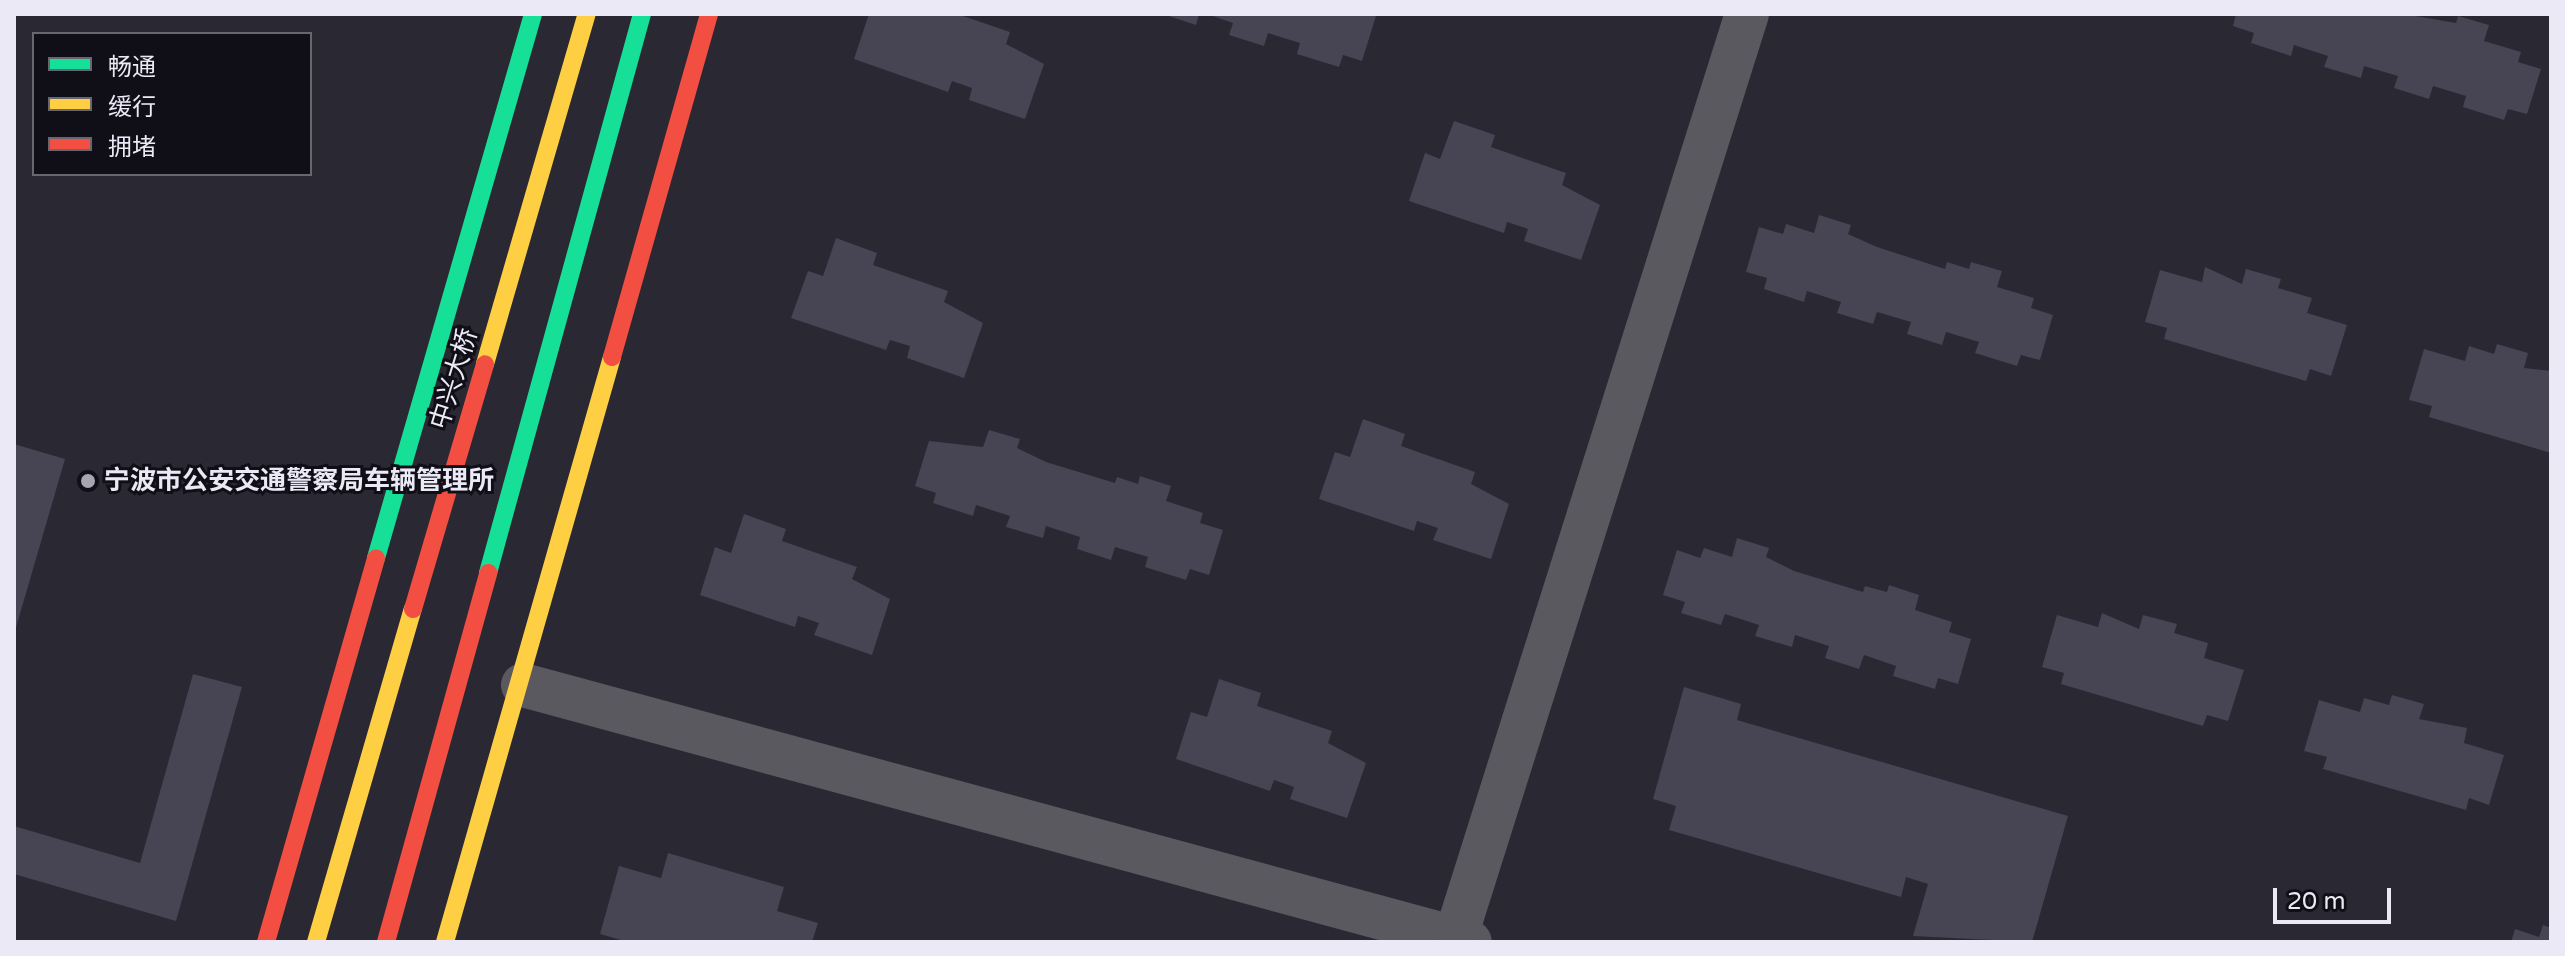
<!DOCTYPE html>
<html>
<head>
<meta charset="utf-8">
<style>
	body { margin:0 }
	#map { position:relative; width:2565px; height:956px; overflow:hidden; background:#2a2833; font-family:"Varela Round","Noto Sans SC",sans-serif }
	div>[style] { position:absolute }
	.building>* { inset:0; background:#474453 }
	.street>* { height:44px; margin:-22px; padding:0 22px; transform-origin:22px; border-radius:22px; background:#5a5960 }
	.fast>* { height:18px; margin:-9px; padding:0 9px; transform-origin:9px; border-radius:9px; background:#16e098 }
	.slow>* { height:18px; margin:-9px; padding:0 9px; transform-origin:9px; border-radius:9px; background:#ffcf43 }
	.jam>* { height:18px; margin:-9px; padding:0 9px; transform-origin:9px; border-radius:9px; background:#f24e42 }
	.dots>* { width:22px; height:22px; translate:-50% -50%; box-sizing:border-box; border:4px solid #100f17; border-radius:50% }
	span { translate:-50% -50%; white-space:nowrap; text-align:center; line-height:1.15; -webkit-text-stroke:6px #100f17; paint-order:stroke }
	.street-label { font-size:26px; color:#ebe9f6 }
	.poi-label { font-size:26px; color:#ebe9f6; font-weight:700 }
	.left { translate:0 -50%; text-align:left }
	.frame { position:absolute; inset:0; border:16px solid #ebe9f6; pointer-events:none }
	.legend { position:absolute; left:32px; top:32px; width:280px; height:144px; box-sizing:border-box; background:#100f17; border:2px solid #686670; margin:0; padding:10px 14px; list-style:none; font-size:24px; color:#ebe9f6 }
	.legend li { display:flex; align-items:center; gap:16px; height:40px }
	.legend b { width:40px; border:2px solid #686670 }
	.scale { position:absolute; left:2273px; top:888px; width:118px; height:36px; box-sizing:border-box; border:4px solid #ebe9f6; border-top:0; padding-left:10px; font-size:24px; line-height:28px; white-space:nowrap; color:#ebe9f6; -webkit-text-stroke:6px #100f17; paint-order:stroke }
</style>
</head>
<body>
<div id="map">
	<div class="building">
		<i style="clip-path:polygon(869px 14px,957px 14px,1010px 32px,1006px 44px,1044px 64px,1025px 119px,969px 100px,972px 88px,952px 81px,948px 92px,854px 59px)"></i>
		<i style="clip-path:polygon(1163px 14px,1199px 14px,1196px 25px)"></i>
		<i style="clip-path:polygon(1207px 14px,1368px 14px,1376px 16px,1362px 61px,1343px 55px,1339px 67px,1297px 54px,1300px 43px,1268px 33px,1264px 46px,1229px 35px,1233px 23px)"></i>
		<i style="clip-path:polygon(2236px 14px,2404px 14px,2456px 23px,2458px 16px,2489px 25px,2484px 41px,2521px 52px,2518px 62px,2541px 69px,2527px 114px,2508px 109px,2504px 120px,2463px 107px,2466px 96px,2433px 86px,2429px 99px,2394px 88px,2398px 76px,2364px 66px,2361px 78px,2324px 67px,2328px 56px,2294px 45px,2291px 56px,2251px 43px,2254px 33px,2233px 26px)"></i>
		<i style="clip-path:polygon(1454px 121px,1495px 135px,1491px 147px,1566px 173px,1562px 185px,1600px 205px,1581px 260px,1524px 241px,1528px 229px,1507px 222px,1504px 233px,1409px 201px,1425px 153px,1440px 159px)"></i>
		<i style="clip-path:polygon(1819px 215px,1851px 225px,1848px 234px,1877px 247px,1945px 269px,1947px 262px,1969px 269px,1971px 262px,2002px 271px,1997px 287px,2034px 298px,2031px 308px,2053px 315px,2040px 360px,2021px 355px,2017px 366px,1975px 353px,1979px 342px,1946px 332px,1942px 345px,1907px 334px,1911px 322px,1877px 312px,1873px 324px,1837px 313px,1841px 302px,1807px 291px,1804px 302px,1764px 289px,1767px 278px,1746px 272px,1759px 227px,1783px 234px,1786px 224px,1814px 233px)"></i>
		<i style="clip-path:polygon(836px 238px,877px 253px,873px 265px,948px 291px,944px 302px,983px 323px,964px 378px,907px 358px,910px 346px,890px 340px,886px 350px,791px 318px,808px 271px,823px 276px)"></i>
		<i style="clip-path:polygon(2205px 267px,2242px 284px,2246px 269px,2281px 279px,2278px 288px,2312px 298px,2307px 313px,2347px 325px,2331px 376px,2310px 369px,2306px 381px,2164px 339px,2167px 328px,2145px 322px,2160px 270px,2202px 282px)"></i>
		<i style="clip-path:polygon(2497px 344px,2528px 353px,2524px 368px,2551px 371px,2551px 453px,2429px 417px,2432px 406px,2409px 400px,2424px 349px,2465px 361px,2469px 346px,2494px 354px)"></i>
		<i style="clip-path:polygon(1363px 419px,1405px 434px,1401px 446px,1475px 472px,1471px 484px,1509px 504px,1491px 559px,1433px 540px,1438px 528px,1417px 521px,1414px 531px,1319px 499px,1335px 452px,1350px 457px)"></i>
		<i style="clip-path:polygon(989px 430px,1020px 439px,1017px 448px,1046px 462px,1115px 483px,1117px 477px,1138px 484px,1140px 476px,1171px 486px,1166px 501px,1203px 513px,1200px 523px,1223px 530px,1209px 575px,1190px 569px,1186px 580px,1145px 567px,1148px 557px,1115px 547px,1111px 560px,1077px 549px,1080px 537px,1046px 526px,1043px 538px,1006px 527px,1010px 516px,976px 505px,973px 516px,933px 503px,936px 493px,915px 486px,929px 441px,983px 447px)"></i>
		<i style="clip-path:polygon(14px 444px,65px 459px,15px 631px,14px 630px)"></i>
		<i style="clip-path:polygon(744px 514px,786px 529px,782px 541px,857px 567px,852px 579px,890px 599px,872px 655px,814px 635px,819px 623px,798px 616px,795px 627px,700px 595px,715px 547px,731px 553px)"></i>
		<i style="clip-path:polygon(1737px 538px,1769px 548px,1766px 557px,1794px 571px,1863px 592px,1865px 586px,1887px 592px,1889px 585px,1919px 595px,1915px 610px,1952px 622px,1949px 632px,1971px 639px,1958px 684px,1938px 678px,1935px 689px,1893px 676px,1896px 666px,1864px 655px,1859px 669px,1825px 658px,1829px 646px,1795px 635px,1792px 647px,1755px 636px,1759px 625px,1725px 614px,1721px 625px,1681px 613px,1685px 602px,1663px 595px,1677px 550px,1700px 558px,1704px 548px,1732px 557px)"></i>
		<i style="clip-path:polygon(2102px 613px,2139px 629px,2143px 615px,2177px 624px,2174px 633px,2208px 643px,2204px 658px,2244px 670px,2228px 721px,2207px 715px,2203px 726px,2061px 684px,2064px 673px,2042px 667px,2057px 615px,2098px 627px)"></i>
		<i style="clip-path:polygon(193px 674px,242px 687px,176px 921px,14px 874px,14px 826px,140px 863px)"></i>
		<i style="clip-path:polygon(1219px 679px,1261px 693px,1257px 706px,1332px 731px,1328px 743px,1366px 763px,1347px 818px,1290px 799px,1294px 787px,1274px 780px,1270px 791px,1176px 759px,1191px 712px,1207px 717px)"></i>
		<i style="clip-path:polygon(1684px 687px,1741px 704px,1737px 720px,2068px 816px,2032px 942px,1913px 936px,1928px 884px,1906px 877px,1901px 897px,1669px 830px,1676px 806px,1653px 799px)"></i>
		<i style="clip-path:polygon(2392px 695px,2424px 704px,2419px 719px,2467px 728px,2464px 743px,2504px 755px,2489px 805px,2469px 798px,2466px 810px,2323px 769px,2327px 757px,2304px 751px,2319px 700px,2360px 712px,2364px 698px,2389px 705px)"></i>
		<i style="clip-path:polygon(668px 853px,784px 887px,777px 911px,818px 923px,812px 942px,628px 942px,600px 934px,619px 866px,661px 878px)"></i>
		<i style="clip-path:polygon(2543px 925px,2551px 928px,2551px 942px,2511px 942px,2515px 929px,2539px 937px)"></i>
	</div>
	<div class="street">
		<i style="left:523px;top:685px;width:981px;rotate:15.18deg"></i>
		<i style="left:1454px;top:942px;width:973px;rotate:-72.48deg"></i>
	</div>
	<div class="fast">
		<i style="left:376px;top:558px;width:566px;rotate:-73.9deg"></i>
		<i style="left:488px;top:573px;width:580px;rotate:-74.6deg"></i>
	</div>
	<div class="slow">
		<i style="left:485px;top:364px;width:365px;rotate:-73.8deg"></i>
		<i style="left:316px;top:942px;width:347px;rotate:-73.8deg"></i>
		<i style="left:445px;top:942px;width:608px;rotate:-74.07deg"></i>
	</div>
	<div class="jam">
		<i style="left:612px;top:357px;width:356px;rotate:-74.2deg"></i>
		<i style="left:413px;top:609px;width:255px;rotate:-73.6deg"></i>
		<i style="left:266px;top:942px;width:399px;rotate:-74deg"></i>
		<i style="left:386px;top:942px;width:383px;rotate:-74.5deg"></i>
	</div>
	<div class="dots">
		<i style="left:88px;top:481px;background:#a7a5b2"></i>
	</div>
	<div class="street-label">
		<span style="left:454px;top:379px;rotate:-73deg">中兴大桥</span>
	</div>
	<div class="poi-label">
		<span class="left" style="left:104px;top:481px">宁波市公安交通警察局车辆管理所</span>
	</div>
	<div class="frame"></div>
	<ul class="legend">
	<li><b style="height:10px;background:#16e098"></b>畅通</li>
	<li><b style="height:10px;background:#ffcf43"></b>缓行</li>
	<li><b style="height:10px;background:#f24e42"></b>拥堵</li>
	</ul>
	<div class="scale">20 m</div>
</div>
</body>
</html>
